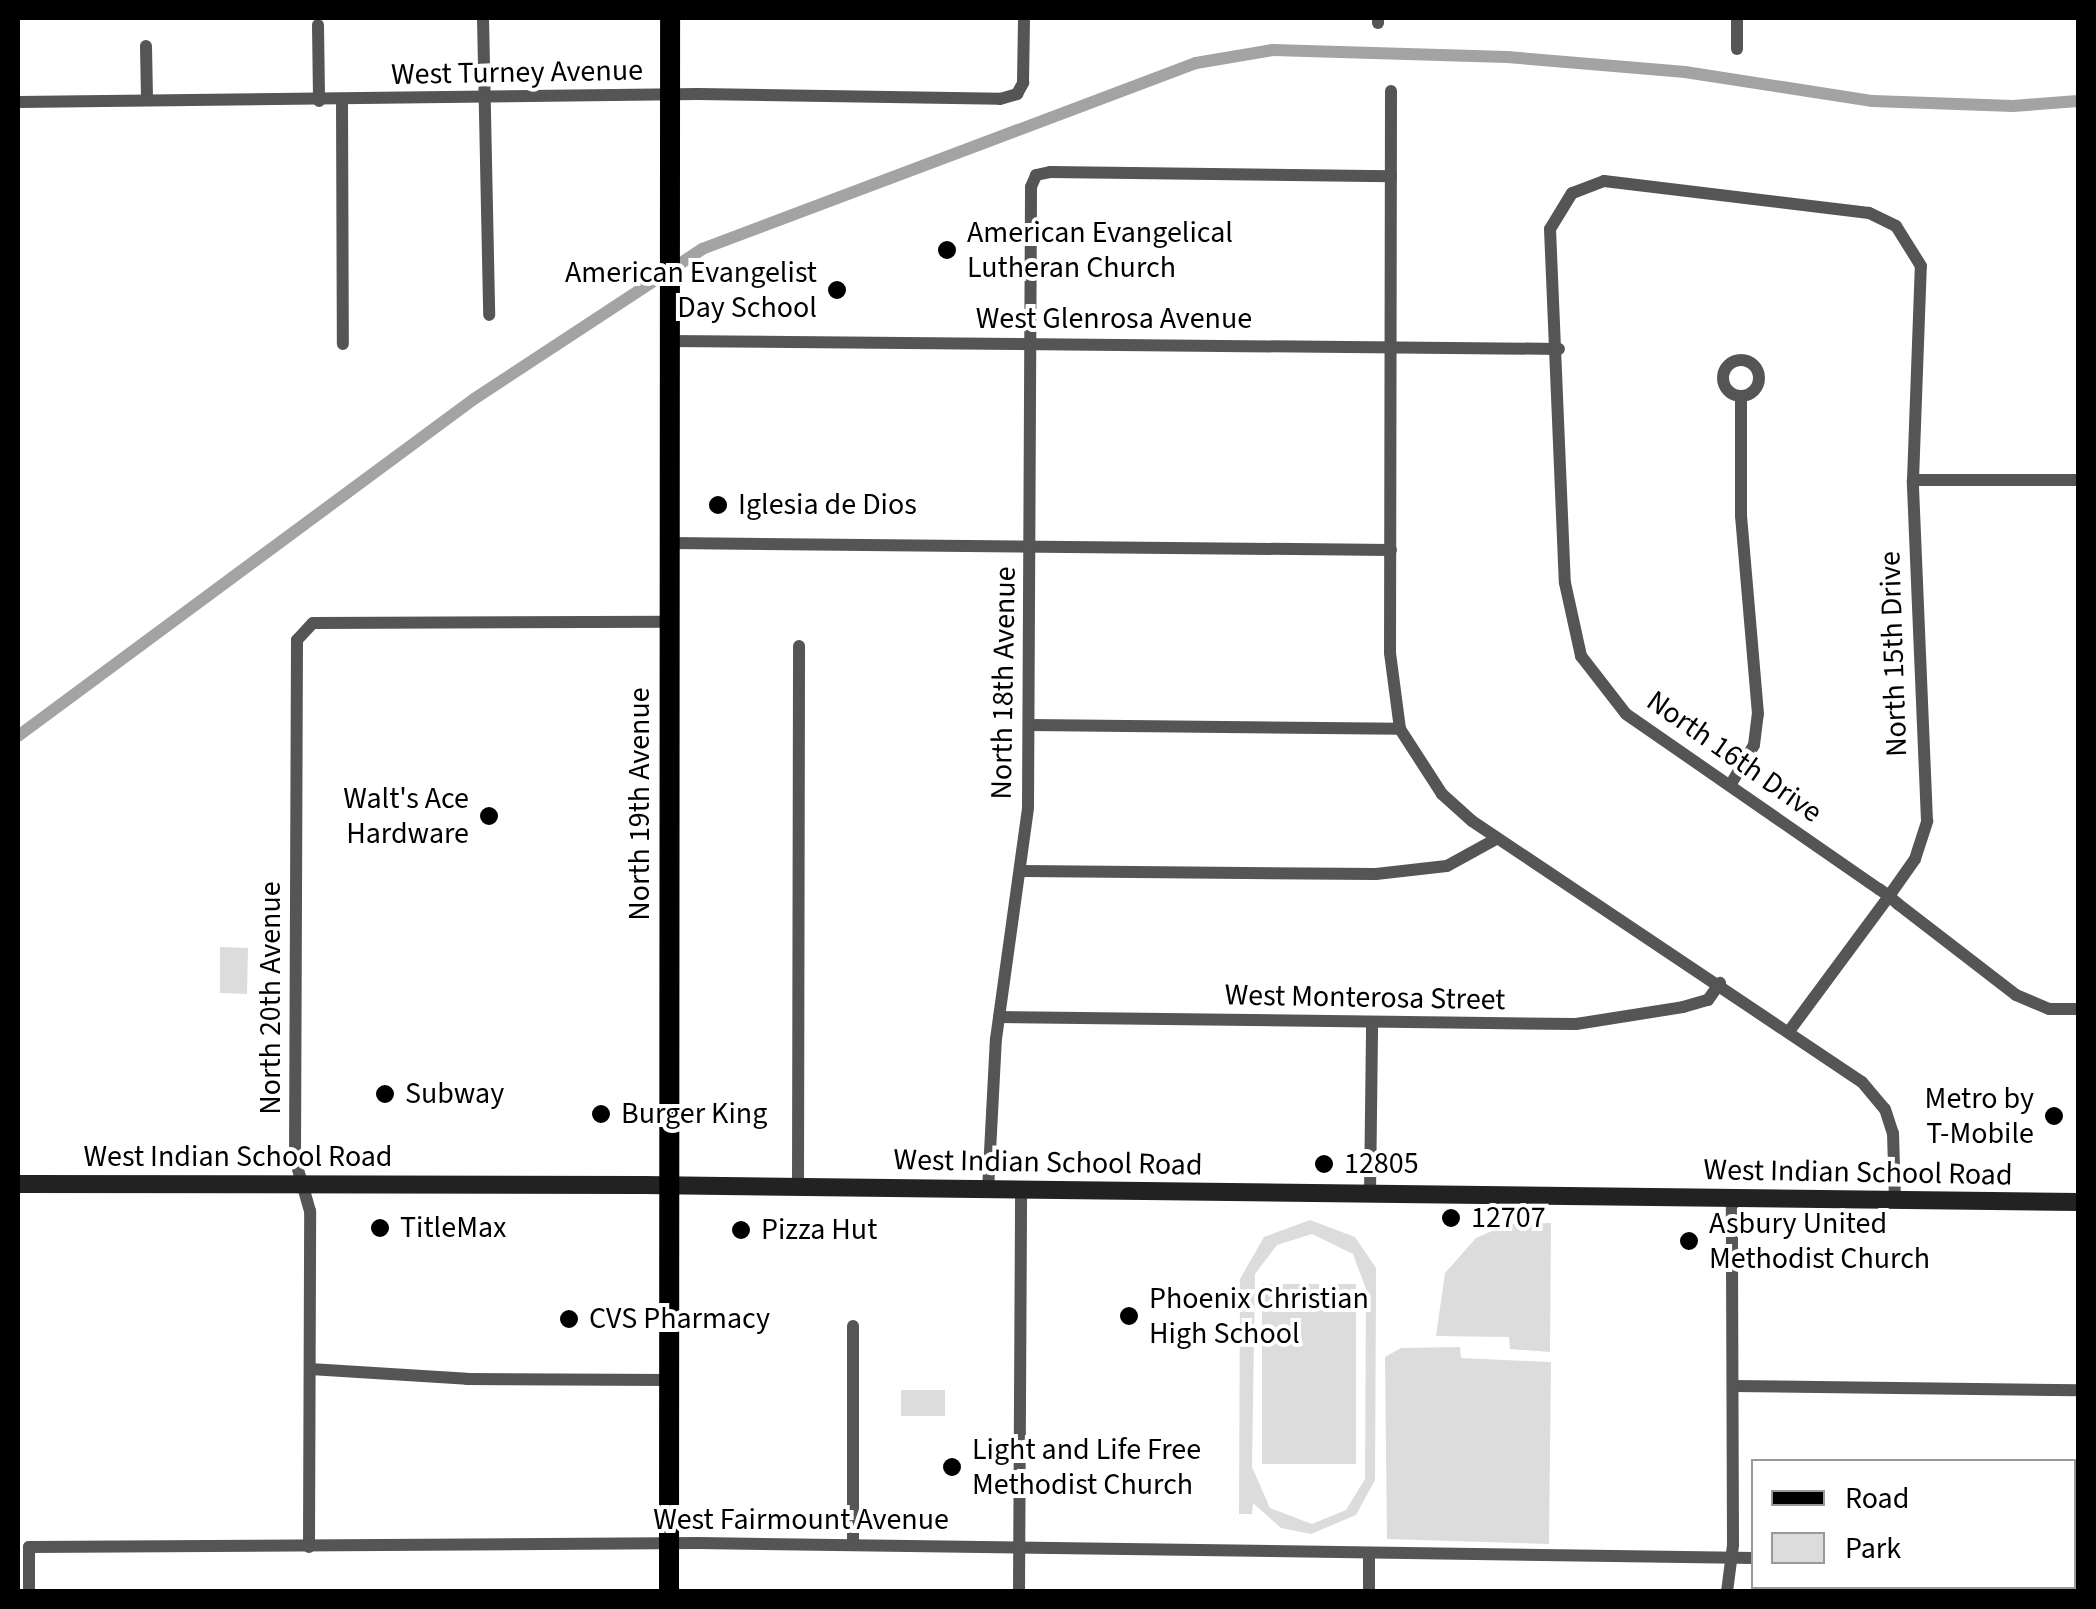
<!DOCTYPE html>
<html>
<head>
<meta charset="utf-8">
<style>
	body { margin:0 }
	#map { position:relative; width:2096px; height:1609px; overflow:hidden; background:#fff; font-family:"Source Sans 3",sans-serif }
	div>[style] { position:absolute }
	.green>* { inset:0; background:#dcdcdc }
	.canal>* { height:12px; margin:-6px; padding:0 6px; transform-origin:6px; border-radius:6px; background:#a3a3a3 }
	.street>* { height:12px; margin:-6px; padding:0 6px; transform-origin:6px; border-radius:6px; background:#555 }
	.street>.ring { margin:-6px; padding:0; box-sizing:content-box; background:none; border:12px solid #555; border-radius:50% }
	.secondary>* { height:18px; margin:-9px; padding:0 9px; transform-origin:9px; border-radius:9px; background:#222 }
	.primary>* { height:20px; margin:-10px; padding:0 10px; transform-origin:10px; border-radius:10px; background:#000 }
	.dots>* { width:28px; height:28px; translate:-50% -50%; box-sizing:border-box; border:5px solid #fff; border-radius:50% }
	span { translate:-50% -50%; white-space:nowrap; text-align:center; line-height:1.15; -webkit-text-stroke:8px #fff; paint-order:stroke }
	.street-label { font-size:30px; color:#000 }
	.poi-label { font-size:30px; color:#000 }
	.left { translate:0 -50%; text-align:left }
	.right { translate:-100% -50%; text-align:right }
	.frame { position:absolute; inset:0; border:20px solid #000; pointer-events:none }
	.legend { position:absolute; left:1751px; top:1459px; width:325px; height:130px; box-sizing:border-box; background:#fff; border:2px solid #999; margin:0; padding:12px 18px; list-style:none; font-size:30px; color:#000 }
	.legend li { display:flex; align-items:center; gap:20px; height:50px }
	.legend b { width:50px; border:2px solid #999 }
</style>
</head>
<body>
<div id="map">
	<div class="green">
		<i style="clip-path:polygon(220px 947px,248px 948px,247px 994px,220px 993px)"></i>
		<i style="clip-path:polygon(evenodd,1310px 1220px,1355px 1237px,1376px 1268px,1376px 1289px,1375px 1480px,1356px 1515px,1311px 1534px,1281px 1528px,1253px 1503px,1252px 1514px,1239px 1514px,1240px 1279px,1264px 1237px,1310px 1220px,1312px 1234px,1353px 1254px,1366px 1289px,1365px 1479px,1346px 1510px,1312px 1524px,1270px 1508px,1252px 1467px,1255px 1274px,1277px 1245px,1312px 1234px)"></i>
		<i style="clip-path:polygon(1551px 1223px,1550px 1352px,1510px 1349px,1509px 1337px,1436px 1336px,1445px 1273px,1476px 1238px,1508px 1224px)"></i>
		<i style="clip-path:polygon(1262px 1284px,1356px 1284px,1356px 1464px,1262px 1464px)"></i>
		<i style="clip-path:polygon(1460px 1347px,1461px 1358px,1551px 1362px,1549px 1544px,1387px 1539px,1385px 1357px,1401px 1348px)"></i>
		<i style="clip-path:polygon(901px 1390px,945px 1390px,945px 1416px,901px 1416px)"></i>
	</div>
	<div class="canal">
		<i style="left:18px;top:736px;width:567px;rotate:-36.47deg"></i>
		<i style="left:474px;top:399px;width:273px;rotate:-33.3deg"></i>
		<i style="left:702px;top:249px;width:528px;rotate:-20.63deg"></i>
		<i style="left:1196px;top:63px;width:78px;rotate:-9.6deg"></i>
		<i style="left:1273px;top:50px;width:234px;rotate:1.7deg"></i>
		<i style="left:1507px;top:57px;width:179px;rotate:4.8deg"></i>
		<i style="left:1685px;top:72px;width:190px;rotate:8.8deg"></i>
		<i style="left:1873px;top:101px;width:140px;rotate:2deg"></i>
		<i style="left:2013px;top:106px;width:65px;rotate:-4.4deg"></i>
	</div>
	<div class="street">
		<i style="left:483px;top:18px;width:297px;rotate:88.8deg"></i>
		<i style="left:1378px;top:18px;width:5px;rotate:90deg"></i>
		<i style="left:1737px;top:18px;width:31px;rotate:90deg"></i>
		<i style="left:318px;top:25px;width:76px;rotate:89.2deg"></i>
		<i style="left:146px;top:46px;width:54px;rotate:88.9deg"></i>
		<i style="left:1391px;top:91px;width:562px;rotate:90.1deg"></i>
		<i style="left:1390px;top:653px;width:77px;rotate:82.5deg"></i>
		<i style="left:1400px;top:729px;width:77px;rotate:57.1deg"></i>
		<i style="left:1442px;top:794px;width:40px;rotate:42deg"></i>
		<i style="left:1472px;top:821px;width:469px;rotate:33.8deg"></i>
		<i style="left:1862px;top:1082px;width:35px;rotate:50deg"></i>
		<i style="left:1885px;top:1109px;width:25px;rotate:72deg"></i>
		<i style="left:1893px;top:1133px;width:68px;rotate:88.3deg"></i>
		<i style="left:342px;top:100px;width:244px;rotate:89.8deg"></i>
		<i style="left:18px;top:102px;width:680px;rotate:-0.67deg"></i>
		<i style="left:698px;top:94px;width:302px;rotate:0.9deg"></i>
		<i style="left:1000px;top:99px;width:18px;rotate:-16deg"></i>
		<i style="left:1017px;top:94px;width:13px;rotate:-61deg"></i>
		<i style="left:1023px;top:83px;width:65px;rotate:-89.1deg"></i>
		<i style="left:668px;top:341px;width:891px;rotate:0.51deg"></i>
		<i class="ring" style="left:1723px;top:360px;width:24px;height:24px"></i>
		<i style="left:1913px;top:480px;width:165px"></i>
		<i style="left:670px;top:543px;width:721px;rotate:0.56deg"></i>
		<i style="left:1030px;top:725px;width:370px;rotate:0.6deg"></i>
		<i style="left:1731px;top:784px;width:45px;rotate:-59.5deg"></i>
		<i style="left:1754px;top:745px;width:31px;rotate:-83deg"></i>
		<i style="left:1758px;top:714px;width:199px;rotate:-94.9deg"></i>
		<i style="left:1741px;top:516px;width:119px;rotate:-90deg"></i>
		<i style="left:1023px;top:871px;width:353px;rotate:0.5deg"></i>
		<i style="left:1376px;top:874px;width:71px;rotate:-6.4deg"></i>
		<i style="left:1447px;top:866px;width:56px;rotate:-28.9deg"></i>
		<i style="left:999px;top:1017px;width:577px;rotate:0.7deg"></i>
		<i style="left:1576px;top:1024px;width:108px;rotate:-9deg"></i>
		<i style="left:1683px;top:1007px;width:26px;rotate:-16deg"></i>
		<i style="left:1708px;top:1000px;width:21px;rotate:-55deg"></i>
		<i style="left:1790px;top:1030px;width:167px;rotate:-53.5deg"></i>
		<i style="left:1889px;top:896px;width:45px;rotate:-54.9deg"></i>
		<i style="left:1915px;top:859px;width:40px;rotate:-72deg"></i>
		<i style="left:1927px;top:821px;width:341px;rotate:-92.4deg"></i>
		<i style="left:1913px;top:480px;width:214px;rotate:-87.9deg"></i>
		<i style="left:1921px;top:266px;width:47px;rotate:-122deg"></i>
		<i style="left:1896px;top:226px;width:30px;rotate:-154deg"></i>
		<i style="left:1869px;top:213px;width:267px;rotate:-173.1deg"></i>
		<i style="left:1604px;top:181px;width:34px;rotate:159deg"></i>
		<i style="left:1572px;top:193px;width:42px;rotate:121.4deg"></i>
		<i style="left:1550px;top:229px;width:354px;rotate:87.6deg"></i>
		<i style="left:1565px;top:583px;width:75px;rotate:77.6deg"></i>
		<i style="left:1581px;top:656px;width:73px;rotate:52.2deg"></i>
		<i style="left:1626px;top:714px;width:308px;rotate:34.7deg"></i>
		<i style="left:1879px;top:889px;width:12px;rotate:35deg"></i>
		<i style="left:1889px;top:896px;width:12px;rotate:42deg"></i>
		<i style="left:1898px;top:904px;width:149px;rotate:37.6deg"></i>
		<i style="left:2016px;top:995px;width:36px;rotate:23deg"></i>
		<i style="left:2049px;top:1009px;width:29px"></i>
		<i style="left:798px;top:1188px;width:542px;rotate:-89.89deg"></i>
		<i style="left:988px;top:1190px;width:151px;rotate:-87deg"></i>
		<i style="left:996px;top:1039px;width:234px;rotate:-82.1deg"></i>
		<i style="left:1028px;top:807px;width:620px;rotate:-89.72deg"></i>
		<i style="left:1031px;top:187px;width:13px;rotate:-67deg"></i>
		<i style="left:1036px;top:175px;width:14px;rotate:-12deg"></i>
		<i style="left:1050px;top:172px;width:341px;rotate:0.7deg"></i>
		<i style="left:1370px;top:1195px;width:172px;rotate:-89.3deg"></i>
		<i style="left:853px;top:1326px;width:219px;rotate:90deg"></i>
		<i style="left:310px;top:1369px;width:157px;rotate:3.6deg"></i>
		<i style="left:467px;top:1379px;width:202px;rotate:0.3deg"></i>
		<i style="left:1733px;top:1386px;width:345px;rotate:0.7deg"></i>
		<i style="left:309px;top:1547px;width:336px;rotate:-89.8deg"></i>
		<i style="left:310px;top:1211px;width:54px;rotate:-106.1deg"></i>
		<i style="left:295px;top:1159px;width:519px;rotate:-89.78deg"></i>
		<i style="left:297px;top:640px;width:23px;rotate:-47deg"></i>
		<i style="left:313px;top:623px;width:357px;rotate:-0.2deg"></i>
		<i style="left:2074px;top:1561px;width:4px"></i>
		<i style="left:29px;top:1592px;width:45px;rotate:-90deg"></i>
		<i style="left:29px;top:1547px;width:669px;rotate:-0.34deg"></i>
		<i style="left:698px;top:1543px;width:1056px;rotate:0.81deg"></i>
		<i style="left:1019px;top:1592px;width:402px;rotate:-89.7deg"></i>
		<i style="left:1369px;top:1592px;width:39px;rotate:-90deg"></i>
		<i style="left:1727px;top:1592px;width:47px;rotate:-82.7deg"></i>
		<i style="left:1733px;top:1545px;width:346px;rotate:-90.2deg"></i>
	</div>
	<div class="secondary">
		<i style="left:18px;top:1184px;width:625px;rotate:0.09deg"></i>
		<i style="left:643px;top:1185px;width:1435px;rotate:0.68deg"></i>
	</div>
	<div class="primary">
		<i style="left:669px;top:1592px;width:1574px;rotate:-89.96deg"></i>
	</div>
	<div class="dots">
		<i style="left:947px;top:250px;background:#000"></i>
		<i style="left:837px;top:290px;background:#000"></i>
		<i style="left:718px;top:505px;background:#000"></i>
		<i style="left:489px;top:816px;background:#000"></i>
		<i style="left:385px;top:1094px;background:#000"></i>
		<i style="left:601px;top:1114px;background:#000"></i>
		<i style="left:2054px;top:1116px;background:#000"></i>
		<i style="left:1324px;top:1164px;background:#000"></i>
		<i style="left:1451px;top:1218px;background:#000"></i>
		<i style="left:380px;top:1228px;background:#000"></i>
		<i style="left:741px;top:1230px;background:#000"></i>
		<i style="left:1689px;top:1241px;background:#000"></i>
		<i style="left:1129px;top:1316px;background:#000"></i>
		<i style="left:569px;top:1319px;background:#000"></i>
		<i style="left:952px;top:1467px;background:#000"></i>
	</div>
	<div class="street-label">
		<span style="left:517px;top:73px;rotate:-1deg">West Turney Avenue</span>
		<span style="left:1114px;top:319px">West Glenrosa Avenue</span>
		<span style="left:1894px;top:654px;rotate:-92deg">North 15th Drive</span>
		<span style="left:1004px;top:683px;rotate:-89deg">North 18th Avenue</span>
		<span style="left:1734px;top:757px;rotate:35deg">North 16th Drive</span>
		<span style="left:640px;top:804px;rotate:-90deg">North 19th Avenue</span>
		<span style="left:271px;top:998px;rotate:-90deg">North 20th Avenue</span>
		<span style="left:1365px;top:998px;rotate:1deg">West Monterosa Street</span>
		<span style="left:238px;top:1157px">West Indian School Road</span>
		<span style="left:1048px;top:1163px;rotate:1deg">West Indian School Road</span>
		<span style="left:1858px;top:1173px;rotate:1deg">West Indian School Road</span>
		<span style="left:801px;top:1520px">West Fairmount Avenue</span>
	</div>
	<div class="poi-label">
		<span class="left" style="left:967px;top:250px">American Evangelical<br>Lutheran Church</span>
		<span class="right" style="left:817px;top:290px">American Evangelist<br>Day School</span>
		<span class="left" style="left:738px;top:505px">Iglesia de Dios</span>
		<span class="right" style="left:469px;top:816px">Walt's Ace<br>Hardware</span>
		<span class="left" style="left:405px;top:1094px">Subway</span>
		<span class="right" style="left:2034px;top:1116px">Metro by<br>T-Mobile</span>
		<span class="left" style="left:621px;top:1114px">Burger King</span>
		<span class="left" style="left:1344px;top:1164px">12805</span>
		<span class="left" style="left:1471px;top:1218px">12707</span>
		<span class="left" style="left:1709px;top:1241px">Asbury United<br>Methodist Church</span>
		<span class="left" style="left:400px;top:1228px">TitleMax</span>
		<span class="left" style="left:761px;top:1230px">Pizza Hut</span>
		<span class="left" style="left:1149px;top:1316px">Phoenix Christian<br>High School</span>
		<span class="left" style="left:589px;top:1319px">CVS Pharmacy</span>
		<span class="left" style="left:972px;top:1467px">Light and Life Free<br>Methodist Church</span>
	</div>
	<div class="frame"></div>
	<ul class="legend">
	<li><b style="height:12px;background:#000"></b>Road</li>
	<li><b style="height:28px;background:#dcdcdc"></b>Park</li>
	</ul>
</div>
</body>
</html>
